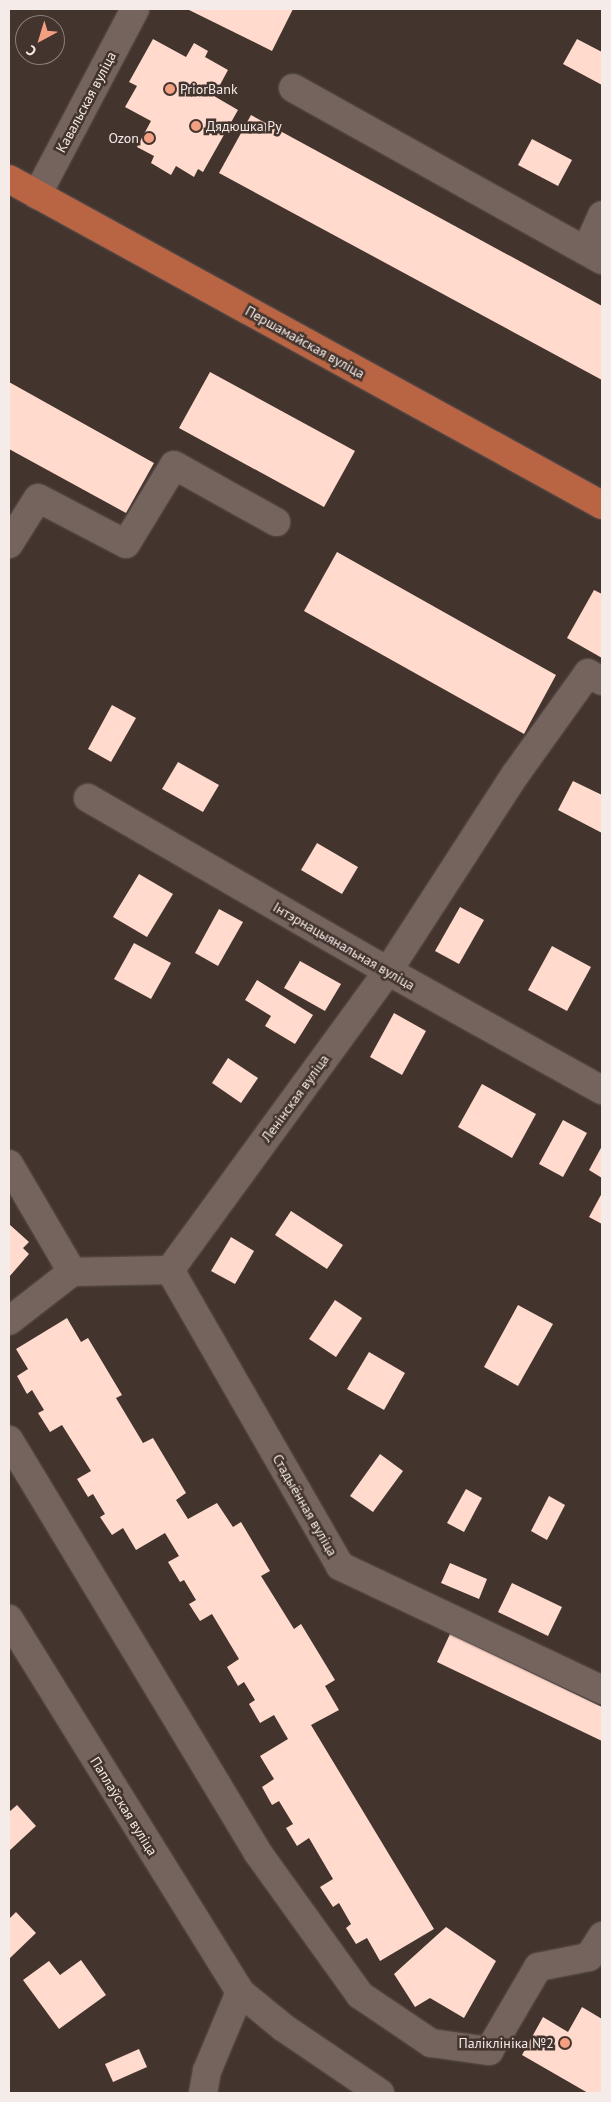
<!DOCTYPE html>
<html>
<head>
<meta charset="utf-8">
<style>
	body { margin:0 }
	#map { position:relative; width:611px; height:2102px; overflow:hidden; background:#43342e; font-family:"PT Sans",sans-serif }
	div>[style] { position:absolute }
	.building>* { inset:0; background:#ffdacd }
	.roads { filter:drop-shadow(0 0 1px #5e514d) drop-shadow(0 0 1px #5e514d) }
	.minor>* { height:28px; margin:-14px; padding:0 14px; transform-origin:14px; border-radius:14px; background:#75645e }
	.major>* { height:28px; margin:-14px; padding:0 14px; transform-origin:14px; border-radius:14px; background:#b96544 }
	.dots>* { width:14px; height:14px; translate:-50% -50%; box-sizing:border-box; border:2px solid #43342e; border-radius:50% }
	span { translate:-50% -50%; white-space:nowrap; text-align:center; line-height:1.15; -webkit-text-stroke:5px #43342e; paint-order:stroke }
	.poi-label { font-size:14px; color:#f5ebe8 }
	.left { translate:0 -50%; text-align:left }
	.right { translate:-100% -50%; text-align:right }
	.street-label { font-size:14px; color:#f5ebe8 }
	.frame { position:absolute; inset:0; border:10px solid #f5ebe8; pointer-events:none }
	.north { position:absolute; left:15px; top:15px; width:50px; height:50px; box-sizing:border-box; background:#43342e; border:1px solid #8a7d78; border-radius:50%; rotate:219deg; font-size:14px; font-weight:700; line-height:20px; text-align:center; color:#f5ebe8 }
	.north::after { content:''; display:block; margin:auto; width:18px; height:22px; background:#f3a082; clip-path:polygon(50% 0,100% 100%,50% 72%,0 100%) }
</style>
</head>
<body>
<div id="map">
	<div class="building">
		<i style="clip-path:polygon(187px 9px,293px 9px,272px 51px)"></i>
		<i style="clip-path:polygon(153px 39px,186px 57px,194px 43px,208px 51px,205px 57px,228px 70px,214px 96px,238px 110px,203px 172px,198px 169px,194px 177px,176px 166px,171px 175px,151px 163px,154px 156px,137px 147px,151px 121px,125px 107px,137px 86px,129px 82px)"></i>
		<i style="clip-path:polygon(577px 39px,602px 52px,602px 85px,563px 64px)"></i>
		<i style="clip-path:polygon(251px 115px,602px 306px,602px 380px,219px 173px)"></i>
		<i style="clip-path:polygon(532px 139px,572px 160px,558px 186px,518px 165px)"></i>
		<i style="clip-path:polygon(210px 372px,355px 451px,324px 507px,179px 428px)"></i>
		<i style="clip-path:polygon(9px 382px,154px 463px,126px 513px,9px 449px)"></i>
		<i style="clip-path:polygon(337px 552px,556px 675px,524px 734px,304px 611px)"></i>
		<i style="clip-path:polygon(594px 590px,602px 594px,602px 658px,567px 638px)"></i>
		<i style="clip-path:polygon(112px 705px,136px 718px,111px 762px,88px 749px)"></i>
		<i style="clip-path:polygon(178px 762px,219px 785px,203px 812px,162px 789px)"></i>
		<i style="clip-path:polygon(573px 781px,602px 795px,602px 833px,558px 810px)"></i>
		<i style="clip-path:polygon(317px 843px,358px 867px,342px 894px,301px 870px)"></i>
		<i style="clip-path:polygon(139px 874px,173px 894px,147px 937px,113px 917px)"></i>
		<i style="clip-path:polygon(460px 907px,484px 920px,459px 964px,435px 951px)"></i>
		<i style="clip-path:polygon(219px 909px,243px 922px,218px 966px,195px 953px)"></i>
		<i style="clip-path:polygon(134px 943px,171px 963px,151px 999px,114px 979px)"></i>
		<i style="clip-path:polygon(552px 946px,591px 967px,567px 1011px,528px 990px)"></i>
		<i style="clip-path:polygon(300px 961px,341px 984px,325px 1011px,284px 988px)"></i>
		<i style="clip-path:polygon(257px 980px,313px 1015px,295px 1044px,265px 1026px,271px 1016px,245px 1000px)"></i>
		<i style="clip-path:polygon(394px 1013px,426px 1031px,402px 1075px,370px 1057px)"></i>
		<i style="clip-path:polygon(228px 1058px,258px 1078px,241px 1103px,212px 1083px)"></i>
		<i style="clip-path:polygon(482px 1084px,536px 1114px,512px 1158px,458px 1127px)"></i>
		<i style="clip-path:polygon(563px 1120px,587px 1133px,563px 1177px,539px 1164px)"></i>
		<i style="clip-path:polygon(602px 1146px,602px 1178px,589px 1170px)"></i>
		<i style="clip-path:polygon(602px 1193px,602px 1224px,589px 1217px)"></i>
		<i style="clip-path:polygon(291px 1211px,343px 1245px,327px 1269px,275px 1235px)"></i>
		<i style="clip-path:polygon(9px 1224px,29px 1242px,23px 1248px,29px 1254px,9px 1277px)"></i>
		<i style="clip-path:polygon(231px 1237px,254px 1251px,235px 1284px,211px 1271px)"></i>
		<i style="clip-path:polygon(335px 1300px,362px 1318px,336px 1357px,309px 1339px)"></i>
		<i style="clip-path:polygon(518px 1305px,553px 1324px,518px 1386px,484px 1367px)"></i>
		<i style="clip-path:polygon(67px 1318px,81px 1342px,88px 1338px,122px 1395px,116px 1398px,143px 1443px,153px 1438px,186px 1493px,176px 1500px,188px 1519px,217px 1503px,233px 1527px,241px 1522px,270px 1571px,261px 1576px,294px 1629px,301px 1624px,335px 1680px,325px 1686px,339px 1710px,311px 1725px,434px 1929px,380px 1961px,367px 1938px,356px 1944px,346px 1928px,351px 1924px,339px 1903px,333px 1907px,320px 1887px,333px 1879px,309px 1838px,297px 1846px,286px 1828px,293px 1824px,279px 1801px,272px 1805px,262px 1787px,274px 1779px,260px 1756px,288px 1739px,274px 1715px,260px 1723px,249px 1704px,255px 1700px,244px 1682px,238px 1686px,227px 1667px,239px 1659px,212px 1614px,200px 1621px,189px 1604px,196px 1600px,184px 1580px,180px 1582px,168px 1562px,179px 1556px,165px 1533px,136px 1550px,123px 1528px,112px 1535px,100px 1517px,105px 1514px,93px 1494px,88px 1497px,77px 1479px,91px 1471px,62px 1425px,50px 1432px,38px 1413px,44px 1410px,32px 1390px,27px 1394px,17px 1376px,28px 1369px,16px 1349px)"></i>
		<i style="clip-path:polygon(369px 1352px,405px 1373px,384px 1410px,347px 1389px)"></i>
		<i style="clip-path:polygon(380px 1454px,403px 1471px,373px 1512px,350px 1496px)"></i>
		<i style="clip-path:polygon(466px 1489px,482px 1498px,464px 1532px,447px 1523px)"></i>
		<i style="clip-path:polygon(549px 1496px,565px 1505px,547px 1540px,531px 1531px)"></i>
		<i style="clip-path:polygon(450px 1563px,487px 1579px,479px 1599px,441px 1583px)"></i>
		<i style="clip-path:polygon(512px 1583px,562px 1607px,548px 1636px,498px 1612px)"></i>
		<i style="clip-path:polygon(450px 1634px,602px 1707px,602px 1741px,437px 1662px)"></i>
		<i style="clip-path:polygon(17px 1805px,36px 1826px,9px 1851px,9px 1812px)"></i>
		<i style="clip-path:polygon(16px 1912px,36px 1933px,9px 1959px,9px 1919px)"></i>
		<i style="clip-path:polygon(446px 1927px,496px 1961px,464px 2018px,430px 1998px,415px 2007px,394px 1974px)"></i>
		<i style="clip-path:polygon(81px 1960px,106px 1995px,59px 2029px,23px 1980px,49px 1961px,60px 1975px)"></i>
		<i style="clip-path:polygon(582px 2007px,602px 2019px,602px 2093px,588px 2093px,522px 2055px,543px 2017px,568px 2032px)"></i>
		<i style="clip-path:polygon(139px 2049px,147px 2067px,113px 2082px,105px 2064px)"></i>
	</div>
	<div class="roads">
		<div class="minor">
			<i style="left:293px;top:88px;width:354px;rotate:29.1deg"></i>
			<i style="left:37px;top:195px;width:210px;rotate:-62.2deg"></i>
			<i style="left:586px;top:251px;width:39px;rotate:-66deg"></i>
			<i style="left:9px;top:544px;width:54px;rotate:-57.8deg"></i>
			<i style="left:38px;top:498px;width:99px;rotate:27.6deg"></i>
			<i style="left:126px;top:544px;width:92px;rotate:-58.7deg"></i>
			<i style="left:174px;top:465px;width:117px;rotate:29.2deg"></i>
			<i style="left:88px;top:798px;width:346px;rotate:30deg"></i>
			<i style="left:388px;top:971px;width:245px;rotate:29.1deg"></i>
			<i style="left:9px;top:1164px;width:125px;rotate:59.7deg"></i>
			<i style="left:170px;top:1270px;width:341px;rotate:60.1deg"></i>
			<i style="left:340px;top:1566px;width:290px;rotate:25.3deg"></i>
			<i style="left:9px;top:1321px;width:80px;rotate:-37.9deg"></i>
			<i style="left:72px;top:1272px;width:98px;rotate:-1.2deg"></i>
			<i style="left:170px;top:1270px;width:370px;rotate:-53.9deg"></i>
			<i style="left:388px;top:971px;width:234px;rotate:-57.1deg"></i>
			<i style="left:515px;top:775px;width:125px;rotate:-54.4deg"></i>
			<i style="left:588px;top:673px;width:16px;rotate:30deg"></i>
			<i style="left:9px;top:1440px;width:482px;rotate:58.9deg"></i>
			<i style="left:258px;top:1853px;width:175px;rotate:54.3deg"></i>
			<i style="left:360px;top:1995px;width:86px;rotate:34.1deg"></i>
			<i style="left:431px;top:2043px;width:59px;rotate:7.9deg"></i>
			<i style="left:489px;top:2051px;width:97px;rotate:-59.7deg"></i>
			<i style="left:538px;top:1967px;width:52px;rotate:-11.1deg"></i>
			<i style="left:589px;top:1957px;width:25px;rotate:-58deg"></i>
			<i style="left:9px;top:1619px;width:439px;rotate:58.2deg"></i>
			<i style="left:240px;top:1992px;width:57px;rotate:39.3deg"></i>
			<i style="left:284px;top:2028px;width:116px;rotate:34.1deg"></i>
			<i style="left:203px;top:2093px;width:22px;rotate:-80deg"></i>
			<i style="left:207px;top:2071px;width:86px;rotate:-67.3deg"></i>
		</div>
		<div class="major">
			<i style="left:9px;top:179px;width:677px;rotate:28.8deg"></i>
		</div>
	</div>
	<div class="dots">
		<i style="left:170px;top:89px;background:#f3a082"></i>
		<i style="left:196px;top:126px;background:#f3a082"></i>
		<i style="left:149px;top:138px;background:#f3a082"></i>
		<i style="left:565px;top:2043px;background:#f3a082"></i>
	</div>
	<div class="poi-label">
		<span class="left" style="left:180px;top:89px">PriorBank</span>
		<span class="left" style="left:206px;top:126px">Дядюшка Ру</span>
		<span class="right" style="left:139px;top:138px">Ozon</span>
		<span class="right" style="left:554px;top:2043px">Паліклініка №2</span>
	</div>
	<div class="street-label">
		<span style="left:86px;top:102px;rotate:-62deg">Кавальская вуліца</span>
		<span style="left:305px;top:342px;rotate:29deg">Першамайская вуліца</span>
		<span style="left:344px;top:946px;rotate:30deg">Інтэрнацыянальная вуліца</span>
		<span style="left:295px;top:1098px;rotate:-54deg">Ленінская вуліца</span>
		<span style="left:305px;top:1505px;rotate:60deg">Стадыённая вуліца</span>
		<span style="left:124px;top:1806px;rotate:58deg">Паплаўская вуліца</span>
	</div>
	<div class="frame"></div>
	<div class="north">С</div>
</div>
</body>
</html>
